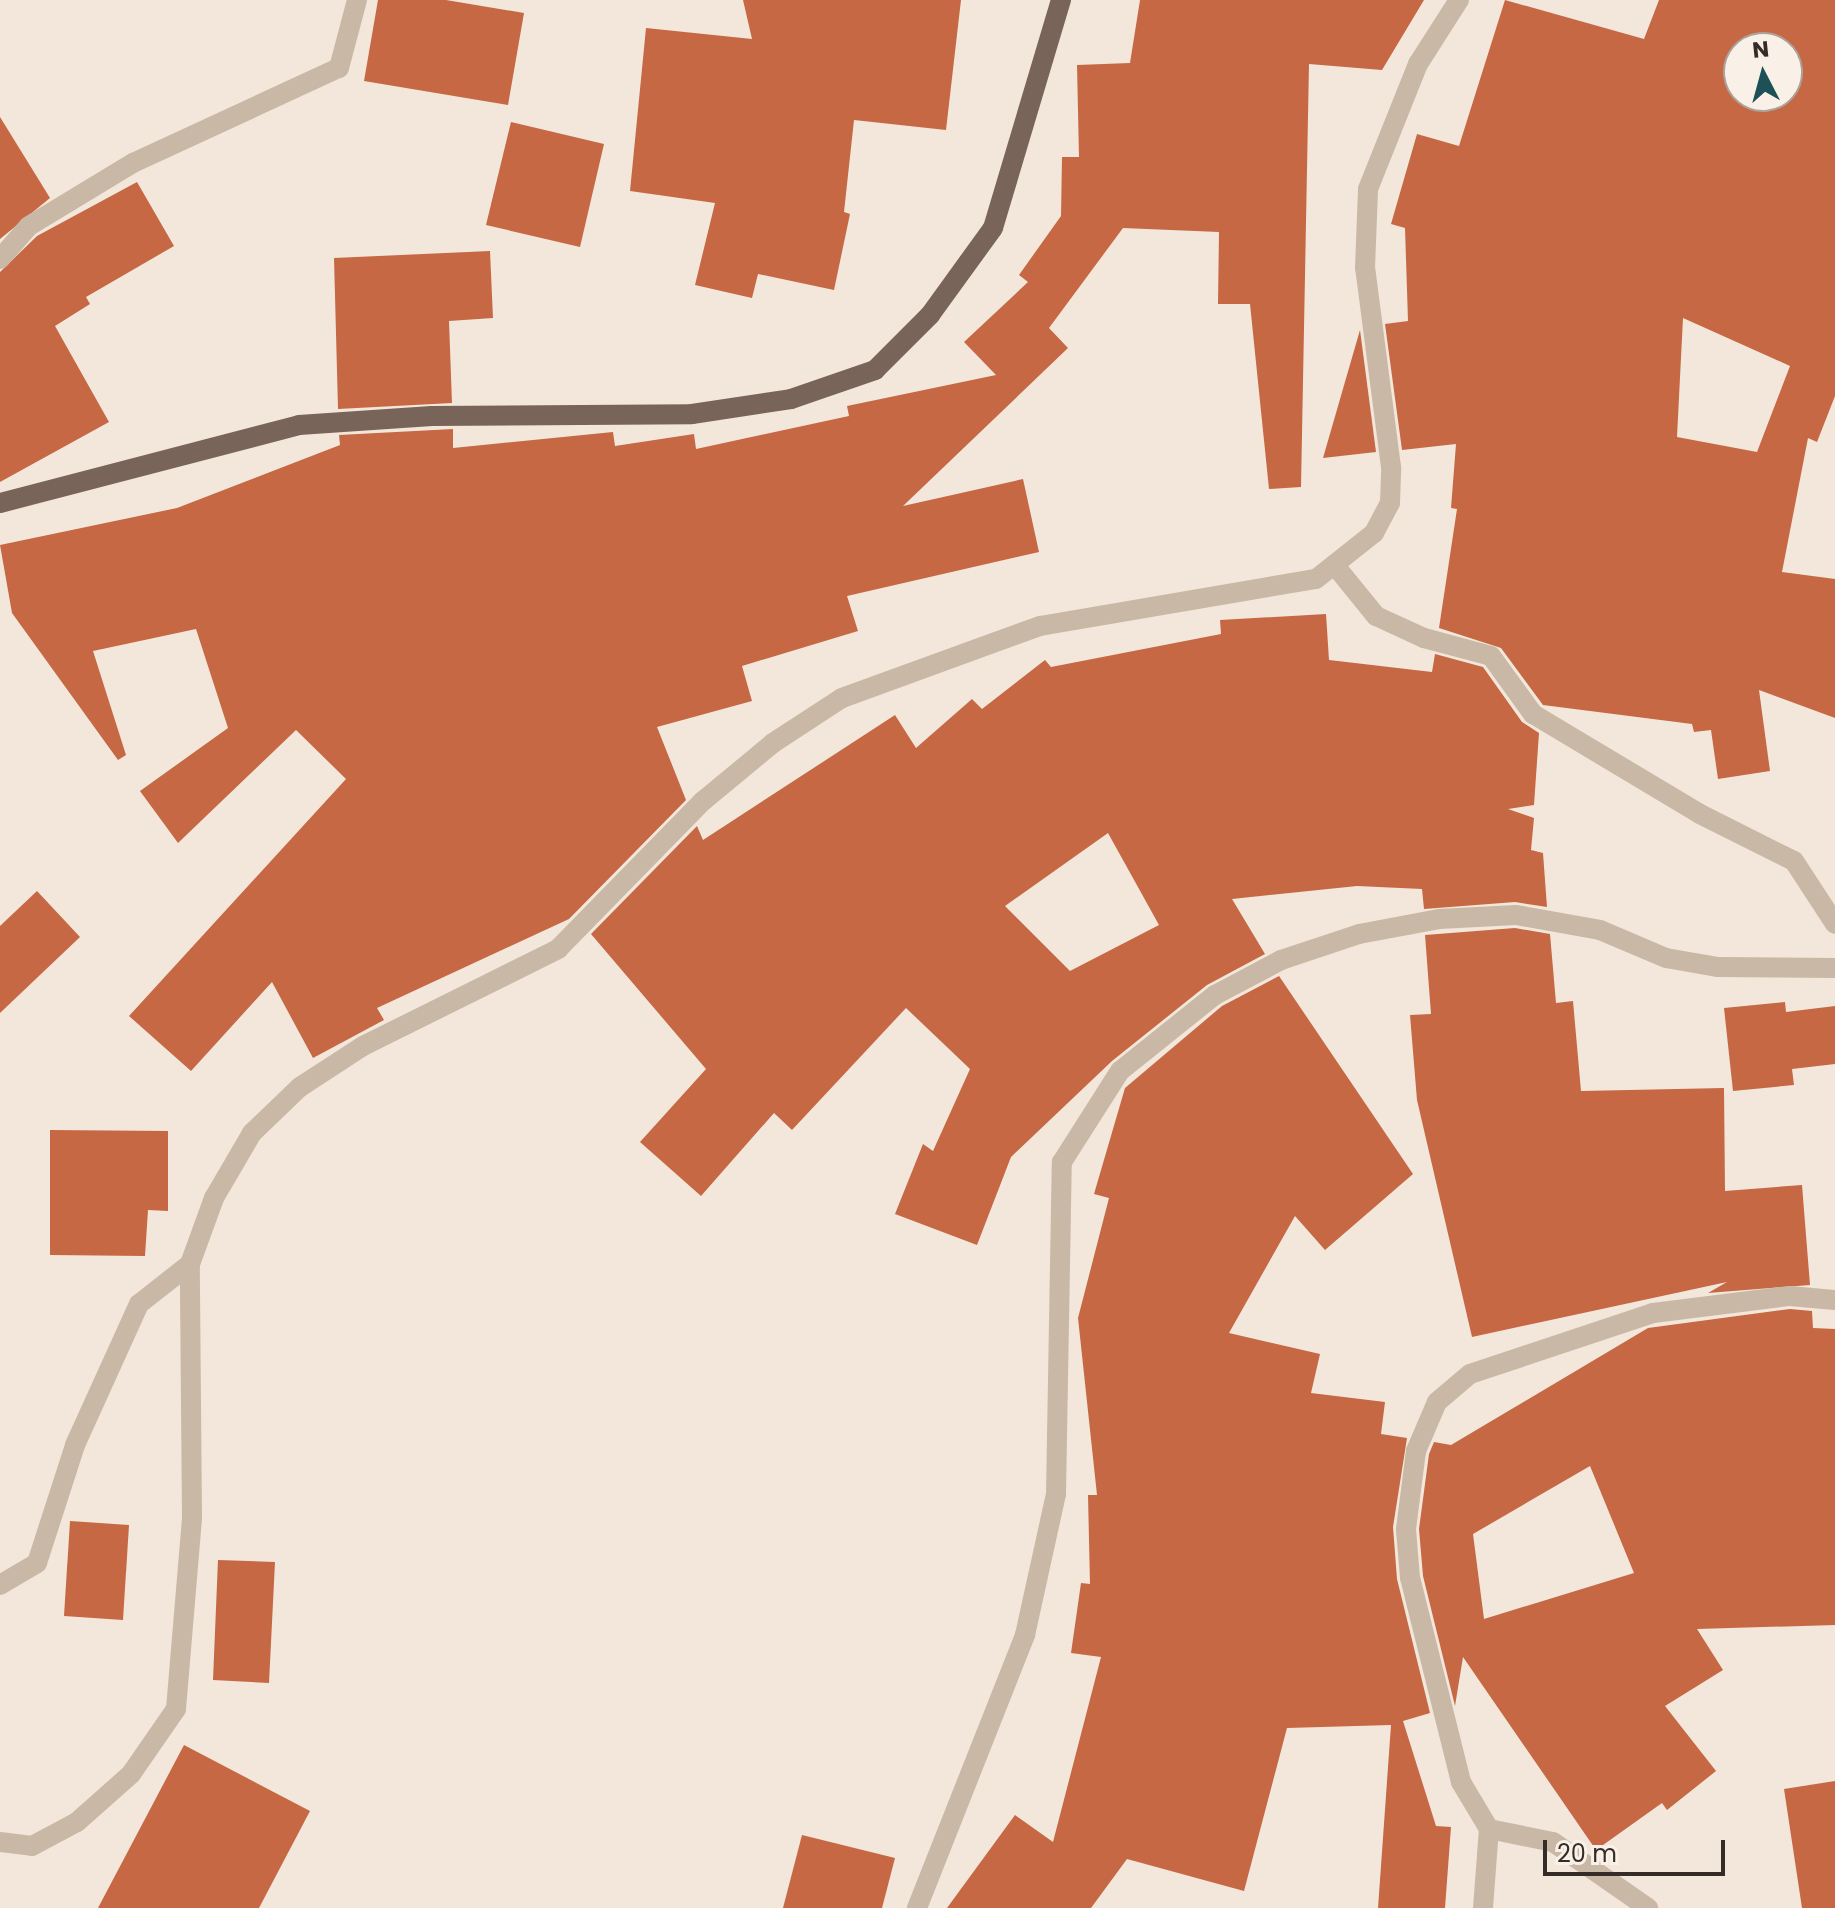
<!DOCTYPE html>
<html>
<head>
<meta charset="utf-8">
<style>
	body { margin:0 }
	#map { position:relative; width:1835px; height:1908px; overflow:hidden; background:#f2e7da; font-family:Poppins,sans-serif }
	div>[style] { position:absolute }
	.building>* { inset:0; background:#c66844 }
	.minor>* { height:20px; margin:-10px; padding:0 10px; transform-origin:10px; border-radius:10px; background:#cab8a6 }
	.major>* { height:20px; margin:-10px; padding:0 10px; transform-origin:10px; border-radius:10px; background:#786458 }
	span { translate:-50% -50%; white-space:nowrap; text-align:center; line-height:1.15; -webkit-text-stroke:8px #f9f1e7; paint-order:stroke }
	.north { position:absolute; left:1723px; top:32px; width:80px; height:80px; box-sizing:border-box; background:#f9f1e7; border:2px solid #aba29a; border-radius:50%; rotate:354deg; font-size:22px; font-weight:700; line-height:32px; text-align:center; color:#362c27 }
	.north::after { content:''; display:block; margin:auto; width:28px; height:36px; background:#1d5157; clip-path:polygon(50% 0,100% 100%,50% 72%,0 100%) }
	.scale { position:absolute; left:1543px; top:1840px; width:182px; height:36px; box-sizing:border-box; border:4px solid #362c27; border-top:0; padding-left:10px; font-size:24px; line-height:28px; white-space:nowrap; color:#362c27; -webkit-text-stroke:6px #f9f1e7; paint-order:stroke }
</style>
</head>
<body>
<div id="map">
	<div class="building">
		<i style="clip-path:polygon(378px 0,446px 0,524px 13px,508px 105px,364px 81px)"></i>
		<i style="clip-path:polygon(743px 0,961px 0,946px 130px,854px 120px,844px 212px,850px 214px,834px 290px,758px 274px,752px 298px,695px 285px,715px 203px,630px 191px,646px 28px,752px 39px)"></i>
		<i style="clip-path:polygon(1140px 0,1424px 0,1382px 70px,1309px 64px,1301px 487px,1269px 489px,1250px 304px,1218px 304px,1219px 232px,1123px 228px,1049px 328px,1068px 348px,903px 506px,1023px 479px,1039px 552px,847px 596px,858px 631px,742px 666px,752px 701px,657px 727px,686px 800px,569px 919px,377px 1008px,384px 1020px,313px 1058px,272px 982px,191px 1071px,129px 1016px,346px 779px,296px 730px,178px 843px,140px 791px,228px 728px,196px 629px,93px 651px,126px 755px,118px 760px,12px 613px,0 545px,177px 508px,340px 445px,339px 435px,453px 429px,453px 448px,613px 432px,615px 446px,694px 434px,696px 449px,849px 416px,847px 406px,996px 375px,964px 342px,1028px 282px,1019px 275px,1061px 216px,1062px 157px,1079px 157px,1077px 65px,1130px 63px)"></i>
		<i style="clip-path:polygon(evenodd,1505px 0,1644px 39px,1659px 0,1835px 0,1835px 396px,1817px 442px,1808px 438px,1782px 572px,1835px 579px,1835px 718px,1759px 690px,1770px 771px,1718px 779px,1711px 730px,1694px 732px,1692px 724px,1543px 705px,1501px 648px,1439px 628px,1457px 509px,1451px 508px,1456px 444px,1402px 450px,1385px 324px,1408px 321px,1405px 228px,1391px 224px,1417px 134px,1459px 146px,1505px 0,1739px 48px,1787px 48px,1787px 96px,1739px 96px,1739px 48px,1505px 0,1683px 318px,1790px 366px,1757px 452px,1677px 437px,1683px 318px)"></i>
		<i style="clip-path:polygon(0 117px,50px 198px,0 239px)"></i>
		<i style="clip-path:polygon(511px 122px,604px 144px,580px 247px,486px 225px)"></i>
		<i style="clip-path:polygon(137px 182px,174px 246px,86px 297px,90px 304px,55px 326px,109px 422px,0 482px,0 272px,37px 236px)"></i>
		<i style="clip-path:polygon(490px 251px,493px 318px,449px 321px,452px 403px,338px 409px,334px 258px)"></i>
		<i style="clip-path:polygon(1360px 330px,1376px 452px,1323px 458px)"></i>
		<i style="clip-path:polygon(evenodd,1326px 614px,1329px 660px,1432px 672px,1435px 654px,1483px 667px,1522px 722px,1539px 733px,1534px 805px,1508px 809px,1534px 818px,1531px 850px,1543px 853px,1547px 907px,1515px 902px,1424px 909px,1422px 889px,1357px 886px,1232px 899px,1265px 954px,1207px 985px,1112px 1061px,1011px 1157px,977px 1245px,895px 1214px,923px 1144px,933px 1151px,970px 1069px,906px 1008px,792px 1130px,774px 1113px,701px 1196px,640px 1142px,706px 1069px,591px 934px,697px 826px,703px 840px,895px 715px,916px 748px,972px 699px,982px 709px,1045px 660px,1051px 667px,1221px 634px,1220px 620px,1326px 614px,1108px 833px,1159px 925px,1070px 971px,1005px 906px,1108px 833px)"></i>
		<i style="clip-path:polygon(37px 891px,80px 937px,0 1013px,0 926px)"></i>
		<i style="clip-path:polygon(1515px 928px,1550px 934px,1556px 1003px,1573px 1001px,1581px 1091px,1724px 1088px,1725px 1191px,1802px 1185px,1810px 1285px,1708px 1293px,1727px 1282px,1472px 1337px,1417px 1100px,1410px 1015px,1431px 1014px,1425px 935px)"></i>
		<i style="clip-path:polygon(1279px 976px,1413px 1174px,1325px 1250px,1295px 1216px,1229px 1333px,1320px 1354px,1311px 1393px,1385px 1402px,1381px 1434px,1407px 1438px,1393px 1527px,1397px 1579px,1430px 1713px,1403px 1721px,1436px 1826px,1451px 1827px,1445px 1908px,1378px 1908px,1391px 1725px,1287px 1728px,1244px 1891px,1127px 1859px,1091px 1908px,947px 1908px,1015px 1815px,1053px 1842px,1101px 1657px,1071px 1653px,1081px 1583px,1090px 1584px,1088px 1495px,1097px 1495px,1078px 1318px,1109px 1198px,1094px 1194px,1125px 1088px,1222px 1006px)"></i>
		<i style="clip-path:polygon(1785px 1002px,1786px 1012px,1835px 1006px,1835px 1064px,1792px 1069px,1794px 1085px,1733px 1091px,1724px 1008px)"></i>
		<i style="clip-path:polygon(50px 1130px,168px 1131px,168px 1211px,148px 1210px,145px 1256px,50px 1255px)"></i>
		<i style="clip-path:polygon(evenodd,1790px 1309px,1812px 1311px,1813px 1328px,1835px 1329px,1835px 1625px,1697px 1629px,1723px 1670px,1665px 1706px,1716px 1771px,1667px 1810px,1662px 1803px,1596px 1850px,1463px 1657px,1455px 1706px,1423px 1576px,1419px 1529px,1429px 1454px,1434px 1442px,1451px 1445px,1648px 1328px,1790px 1309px,1590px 1466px,1634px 1573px,1484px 1619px,1473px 1534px,1590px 1466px)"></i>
		<i style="clip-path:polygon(70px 1521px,129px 1525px,123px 1620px,64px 1616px)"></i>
		<i style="clip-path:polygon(218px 1560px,275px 1562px,269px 1683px,213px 1680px)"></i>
		<i style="clip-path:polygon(184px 1745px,310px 1811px,259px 1908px,98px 1908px)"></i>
		<i style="clip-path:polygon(1835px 1781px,1835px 1908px,1802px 1908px,1784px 1789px)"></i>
		<i style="clip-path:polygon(802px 1835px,895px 1858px,882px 1908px,783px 1908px)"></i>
	</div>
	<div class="minor">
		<i style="left:0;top:259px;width:44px;rotate:-48.7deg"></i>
		<i style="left:29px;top:226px;width:122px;rotate:-31.2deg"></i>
		<i style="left:133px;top:163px;width:227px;rotate:-24.8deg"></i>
		<i style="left:339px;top:68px;width:70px;rotate:-75.2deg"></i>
		<i style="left:1337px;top:568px;width:62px;rotate:50.9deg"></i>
		<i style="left:1376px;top:616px;width:53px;rotate:24.6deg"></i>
		<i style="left:1424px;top:638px;width:69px;rotate:15deg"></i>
		<i style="left:1491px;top:656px;width:72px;rotate:54.1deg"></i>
		<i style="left:1533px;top:714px;width:195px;rotate:30.9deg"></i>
		<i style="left:1700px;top:814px;width:105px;rotate:26.6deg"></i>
		<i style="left:1794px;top:861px;width:75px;rotate:56.9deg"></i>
		<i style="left:0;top:1585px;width:43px;rotate:-30.7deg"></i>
		<i style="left:37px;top:1563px;width:124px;rotate:-72.1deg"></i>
		<i style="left:75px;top:1445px;width:155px;rotate:-65.6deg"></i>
		<i style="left:139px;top:1304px;width:65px;rotate:-38.1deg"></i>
		<i style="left:1489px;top:1829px;width:65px;rotate:11.5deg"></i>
		<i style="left:1553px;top:1842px;width:116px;rotate:34.8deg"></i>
		<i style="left:0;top:1842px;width:32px;rotate:7deg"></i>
		<i style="left:32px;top:1846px;width:51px;rotate:-28.1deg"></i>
		<i style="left:77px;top:1822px;width:72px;rotate:-41.6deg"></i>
		<i style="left:131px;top:1774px;width:79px;rotate:-55.3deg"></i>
		<i style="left:176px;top:1709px;width:192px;rotate:-85.2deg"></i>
		<i style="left:192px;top:1518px;width:254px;rotate:-90.5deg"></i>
		<i style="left:190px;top:1264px;width:70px;rotate:-70deg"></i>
		<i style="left:214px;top:1198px;width:75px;rotate:-59.7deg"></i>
		<i style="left:252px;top:1133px;width:66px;rotate:-43.8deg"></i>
		<i style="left:300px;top:1087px;width:75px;rotate:-33.1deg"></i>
		<i style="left:363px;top:1046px;width:218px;rotate:-26.4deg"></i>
		<i style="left:558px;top:949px;width:207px;rotate:-45.6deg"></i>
		<i style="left:703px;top:801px;width:91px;rotate:-39.6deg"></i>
		<i style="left:773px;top:743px;width:82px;rotate:-33.1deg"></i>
		<i style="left:842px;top:698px;width:211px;rotate:-20deg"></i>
		<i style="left:1040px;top:626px;width:280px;rotate:-9.7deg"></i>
		<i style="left:1316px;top:579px;width:74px;rotate:-38.4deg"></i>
		<i style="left:1374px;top:533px;width:34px;rotate:-62deg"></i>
		<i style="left:1390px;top:503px;width:36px;rotate:-88deg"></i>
		<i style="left:1391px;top:467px;width:201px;rotate:-97.4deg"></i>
		<i style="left:1365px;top:268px;width:79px;rotate:-87.8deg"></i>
		<i style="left:1368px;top:189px;width:135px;rotate:-68.2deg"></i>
		<i style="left:1418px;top:64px;width:76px;rotate:-57.4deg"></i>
		<i style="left:917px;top:1908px;width:294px;rotate:-68.4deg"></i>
		<i style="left:1025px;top:1635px;width:144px;rotate:-77.6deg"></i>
		<i style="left:1056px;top:1494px;width:332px;rotate:-89deg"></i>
		<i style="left:1062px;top:1162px;width:108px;rotate:-57.5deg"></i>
		<i style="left:1120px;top:1071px;width:122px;rotate:-38.7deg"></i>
		<i style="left:1215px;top:995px;width:75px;rotate:-27.9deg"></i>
		<i style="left:1281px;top:960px;width:82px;rotate:-18.4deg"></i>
		<i style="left:1359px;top:934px;width:81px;rotate:-10.6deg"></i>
		<i style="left:1439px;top:919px;width:77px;rotate:-3deg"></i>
		<i style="left:1516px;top:915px;width:85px;rotate:10.1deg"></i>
		<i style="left:1600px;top:930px;width:72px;rotate:23deg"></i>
		<i style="left:1666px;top:958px;width:53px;rotate:9.8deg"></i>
		<i style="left:1718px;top:967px;width:117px;rotate:0.5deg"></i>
		<i style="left:1483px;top:1908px;width:79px;rotate:-85.7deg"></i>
		<i style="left:1489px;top:1829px;width:55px;rotate:-120.8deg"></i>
		<i style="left:1461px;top:1782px;width:210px;rotate:-104deg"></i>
		<i style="left:1410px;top:1578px;width:49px;rotate:-94.7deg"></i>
		<i style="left:1406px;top:1529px;width:79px;rotate:-82.7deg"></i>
		<i style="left:1416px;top:1451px;width:53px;rotate:-66.8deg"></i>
		<i style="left:1437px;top:1402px;width:43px;rotate:-40.3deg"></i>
		<i style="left:1470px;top:1374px;width:193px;rotate:-18.4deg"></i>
		<i style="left:1653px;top:1313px;width:138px;rotate:-7.1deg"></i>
		<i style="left:1790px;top:1296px;width:45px;rotate:5.1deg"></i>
	</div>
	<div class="major">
		<i style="left:0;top:503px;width:309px;rotate:-14.6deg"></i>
		<i style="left:299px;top:425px;width:133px;rotate:-3.9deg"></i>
		<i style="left:432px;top:416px;width:260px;rotate:-0.4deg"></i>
		<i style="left:692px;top:414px;width:100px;rotate:-8.6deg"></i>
		<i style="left:791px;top:399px;width:89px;rotate:-19deg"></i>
		<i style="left:875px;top:370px;width:78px;rotate:-45deg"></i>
		<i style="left:930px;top:315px;width:107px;rotate:-54.1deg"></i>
		<i style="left:993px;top:228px;width:238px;rotate:-73.4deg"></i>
	</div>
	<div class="north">N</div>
	<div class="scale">20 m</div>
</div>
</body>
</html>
